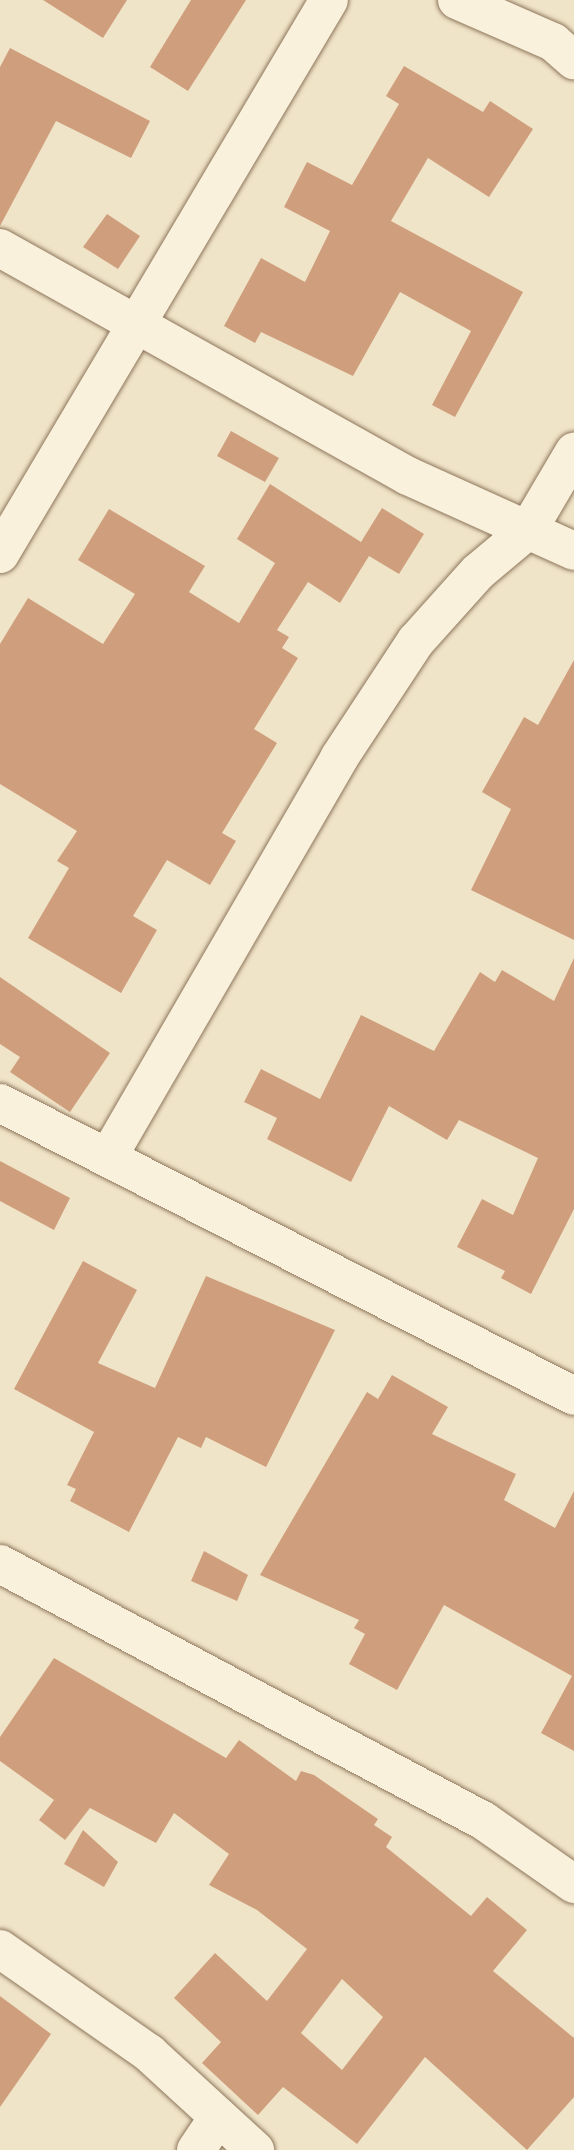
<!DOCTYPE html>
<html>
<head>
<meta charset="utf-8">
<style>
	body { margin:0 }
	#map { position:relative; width:574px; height:2150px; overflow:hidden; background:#f0e4c8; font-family:"Zilla Slab",serif }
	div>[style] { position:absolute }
	.building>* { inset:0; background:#cf9f7d }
	.roads { filter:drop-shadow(0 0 2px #8d765c) drop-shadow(0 0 2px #8d765c) }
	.street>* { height:38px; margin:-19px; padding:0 19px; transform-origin:19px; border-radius:19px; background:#faf1dc }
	span { translate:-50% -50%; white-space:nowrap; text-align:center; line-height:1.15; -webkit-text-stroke:6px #f7eed8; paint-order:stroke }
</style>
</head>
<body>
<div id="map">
	<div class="building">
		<i style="clip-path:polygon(43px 0,127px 0,103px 38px)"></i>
		<i style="clip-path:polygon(191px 0,246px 0,188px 91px,150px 67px)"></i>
		<i style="clip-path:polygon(10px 48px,150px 121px,131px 158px,56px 121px,0 226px,0 67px)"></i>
		<i style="clip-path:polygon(404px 66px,483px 112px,490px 101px,533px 129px,489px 197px,428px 158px,391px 221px,523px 292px,455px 417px,432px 405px,471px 331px,400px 292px,353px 376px,261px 332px,255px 343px,224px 326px,261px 258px,305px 282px,330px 231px,284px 207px,307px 162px,352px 185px,399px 104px,386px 96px)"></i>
		<i style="clip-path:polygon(107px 214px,140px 236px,118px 269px,83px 247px)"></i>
		<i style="clip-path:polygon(231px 431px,279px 458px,265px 482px,217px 456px)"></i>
		<i style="clip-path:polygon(270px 484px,361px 542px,382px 508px,424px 534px,399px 574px,369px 556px,340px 603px,308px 582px,277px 630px,289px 637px,282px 648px,298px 658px,254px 729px,277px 743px,222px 833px,236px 841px,210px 885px,167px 860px,133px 916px,157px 930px,121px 993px,28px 938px,69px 868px,57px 861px,77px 831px,0 784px,0 644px,28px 598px,103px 644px,135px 594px,78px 560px,109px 509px,205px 566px,189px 592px,239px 623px,275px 563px,237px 539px)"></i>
		<i style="clip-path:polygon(574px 660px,574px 940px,471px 890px,511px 809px,482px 792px,524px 717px,538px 725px)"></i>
		<i style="clip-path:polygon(574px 958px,574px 1209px,531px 1294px,501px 1278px,505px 1271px,457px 1247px,482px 1199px,513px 1215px,538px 1158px,459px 1120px,447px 1140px,389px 1106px,351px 1182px,267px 1139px,277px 1118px,244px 1102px,261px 1069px,320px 1099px,361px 1015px,434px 1051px,480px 972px,495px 982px,502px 970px,554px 1001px)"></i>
		<i style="clip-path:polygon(0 977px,110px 1053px,70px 1112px,10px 1072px,20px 1057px,0 1044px)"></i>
		<i style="clip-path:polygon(0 1161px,70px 1198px,54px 1230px,0 1201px)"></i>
		<i style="clip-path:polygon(83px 1261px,137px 1290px,98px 1363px,155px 1388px,206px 1276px,335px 1330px,266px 1467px,206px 1437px,201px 1448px,178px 1437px,129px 1532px,70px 1501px,76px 1489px,67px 1485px,94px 1432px,14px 1389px)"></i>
		<i style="clip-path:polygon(392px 1375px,448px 1407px,432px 1434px,516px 1474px,504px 1500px,555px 1528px,574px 1491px,574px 1751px,541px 1733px,572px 1676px,444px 1605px,397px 1690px,349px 1664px,365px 1634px,354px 1628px,359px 1620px,260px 1575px,367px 1392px,378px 1399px)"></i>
		<i style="clip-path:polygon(204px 1551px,248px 1575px,237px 1601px,191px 1581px)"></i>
		<i style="clip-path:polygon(evenodd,54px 1658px,226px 1758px,239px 1740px,296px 1781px,301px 1771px,314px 1775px,378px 1819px,374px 1825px,392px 1837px,386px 1847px,471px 1916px,487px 1897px,527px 1930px,493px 1971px,574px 2038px,574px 2097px,527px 2150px,425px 2057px,357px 2144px,283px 2087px,258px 2115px,202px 2063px,221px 2042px,174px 1998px,215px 1953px,267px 2001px,307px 1949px,257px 1910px,209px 1885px,229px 1854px,174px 1813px,156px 1843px,90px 1808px,65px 1840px,39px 1820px,54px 1800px,0 1761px,0 1737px,54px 1658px,342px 1979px,383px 2017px,342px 2070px,301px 2033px,342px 1979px)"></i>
		<i style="clip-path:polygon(83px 1830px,118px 1862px,104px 1887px,64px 1864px)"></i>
		<i style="clip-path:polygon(0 1996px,51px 2034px,0 2107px)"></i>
	</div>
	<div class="roads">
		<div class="street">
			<i style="left:457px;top:0;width:105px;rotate:23.6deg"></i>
			<i style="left:553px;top:42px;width:28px;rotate:41deg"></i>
			<i style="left:0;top:248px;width:467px;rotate:29.2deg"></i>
			<i style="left:408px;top:476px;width:182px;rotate:24.3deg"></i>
			<i style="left:0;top:554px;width:644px;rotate:-59.3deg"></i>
			<i style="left:0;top:1103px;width:644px;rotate:27.04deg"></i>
			<i style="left:108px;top:1157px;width:461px;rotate:-59.9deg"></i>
			<i style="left:339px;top:758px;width:140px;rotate:-56.7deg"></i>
			<i style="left:416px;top:641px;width:93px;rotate:-48.1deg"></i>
			<i style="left:478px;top:572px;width:65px;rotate:-40deg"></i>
			<i style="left:528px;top:530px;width:91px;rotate:-59.5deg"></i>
			<i style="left:0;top:1564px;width:548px;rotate:27.97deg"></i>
			<i style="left:484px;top:1821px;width:110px;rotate:35deg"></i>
			<i style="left:0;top:1949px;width:182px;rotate:34.9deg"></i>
			<i style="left:149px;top:2053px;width:144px;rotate:42.5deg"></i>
			<i style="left:196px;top:2150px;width:40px;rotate:-56deg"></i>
		</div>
	</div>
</div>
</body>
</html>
